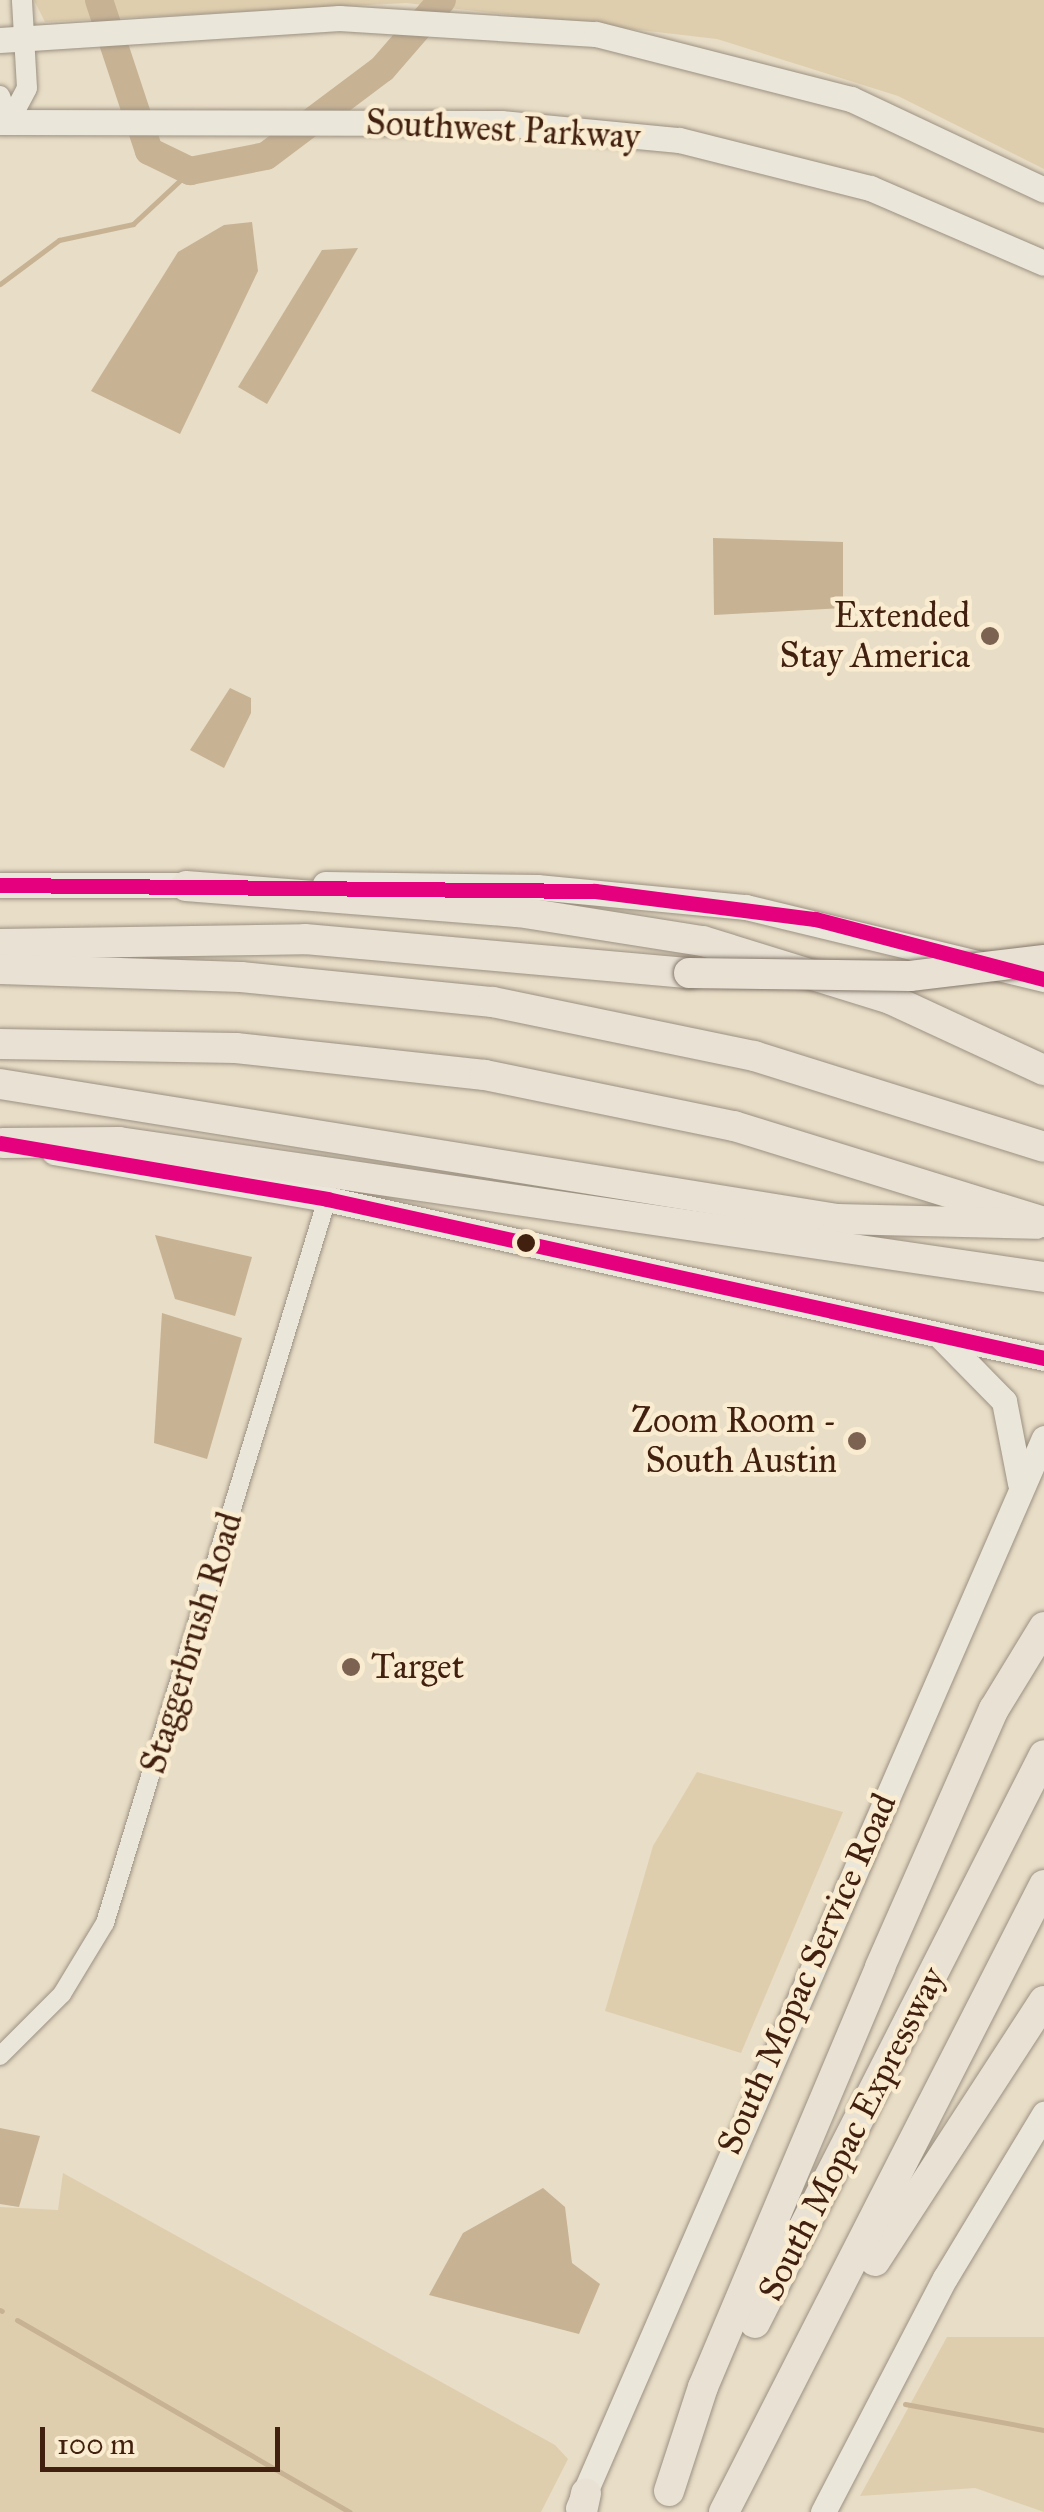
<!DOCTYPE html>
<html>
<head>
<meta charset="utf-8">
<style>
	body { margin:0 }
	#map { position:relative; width:1044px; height:2512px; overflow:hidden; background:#e8ddc6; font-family:"IM FELL Great Primer",serif }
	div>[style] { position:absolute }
	.green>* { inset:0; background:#dfceae }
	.water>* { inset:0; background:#c7b294 }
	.stream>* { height:5px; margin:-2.5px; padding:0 2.5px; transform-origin:2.5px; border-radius:2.5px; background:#c7b294 }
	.river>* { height:28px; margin:-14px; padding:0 14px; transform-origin:14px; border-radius:14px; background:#c7b294 }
	.roads { filter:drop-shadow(0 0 2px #9c9182) drop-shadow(0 0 2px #9c9182) }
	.minor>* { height:18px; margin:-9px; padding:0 9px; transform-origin:9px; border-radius:9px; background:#ebe6da }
	.tertiary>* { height:20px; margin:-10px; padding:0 10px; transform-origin:10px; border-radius:10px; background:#ebe6da }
	.secondary>* { height:25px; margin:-12.5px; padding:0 12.5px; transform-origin:12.5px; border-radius:12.5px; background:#ebe6da }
	.motorway>* { height:30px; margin:-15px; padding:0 15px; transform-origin:15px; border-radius:15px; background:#e8e1d4 }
	.bridges { filter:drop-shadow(0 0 2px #84786b) drop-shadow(0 0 2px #84786b) }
	.motorway-bridge>* { height:30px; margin:-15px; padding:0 15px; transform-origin:15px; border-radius:15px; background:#e8e1d4 }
	.bus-1>* { height:15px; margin:-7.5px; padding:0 7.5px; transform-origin:7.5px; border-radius:7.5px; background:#e5007d }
	.dots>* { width:28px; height:28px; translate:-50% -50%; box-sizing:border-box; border:5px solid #faecd0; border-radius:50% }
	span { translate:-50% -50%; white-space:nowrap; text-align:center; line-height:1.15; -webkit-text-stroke:9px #faecd0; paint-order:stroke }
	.street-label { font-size:35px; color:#422010 }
	.poi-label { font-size:35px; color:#422010 }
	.right { translate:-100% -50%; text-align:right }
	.left { translate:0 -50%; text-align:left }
	.scale { position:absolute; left:40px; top:2427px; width:240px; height:45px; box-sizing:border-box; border:5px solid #422010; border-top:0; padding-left:12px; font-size:30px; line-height:35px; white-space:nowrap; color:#422010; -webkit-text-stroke:8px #faecd0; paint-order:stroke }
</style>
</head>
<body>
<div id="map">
	<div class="green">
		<i style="clip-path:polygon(34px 0,1044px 0,1044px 169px,898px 96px,717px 39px,406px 3px,45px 22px)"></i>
		<i style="clip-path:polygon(697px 1772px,843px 1812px,741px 2053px,605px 2011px,653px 1846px)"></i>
		<i style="clip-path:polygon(63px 2173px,555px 2445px,568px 2459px,541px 2512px,0 2512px,0 2207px,58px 2210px)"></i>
		<i style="clip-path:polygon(947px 2337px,1044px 2337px,1044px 2512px,975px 2488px,860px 2496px)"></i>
	</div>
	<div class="water">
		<i style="clip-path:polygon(252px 222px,258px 271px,180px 434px,91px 391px,178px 252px,224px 225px)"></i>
		<i style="clip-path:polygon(358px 248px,267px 404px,238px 387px,322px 250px)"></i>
		<i style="clip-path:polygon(713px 538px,843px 542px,843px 608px,714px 615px)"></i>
		<i style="clip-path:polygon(230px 688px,251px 698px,251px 713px,224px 768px,190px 750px)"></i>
		<i style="clip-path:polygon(155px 1235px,252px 1257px,235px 1316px,175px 1299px)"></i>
		<i style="clip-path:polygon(162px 1313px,242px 1338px,207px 1459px,154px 1443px)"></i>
		<i style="clip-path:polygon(0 2128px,40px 2136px,19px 2207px,0 2204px)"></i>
		<i style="clip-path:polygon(543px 2188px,565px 2207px,572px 2263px,600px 2284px,579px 2334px,429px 2295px,463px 2233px)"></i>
	</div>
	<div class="stream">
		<i style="left:0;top:284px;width:74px;rotate:-36.7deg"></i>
		<i style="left:59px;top:240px;width:76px;rotate:-12.2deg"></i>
		<i style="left:133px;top:224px;width:78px;rotate:-42.9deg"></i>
		<i style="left:0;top:2310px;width:2px;rotate:27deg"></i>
		<i style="left:17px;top:2320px;width:384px;rotate:30deg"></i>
		<i style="left:905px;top:2404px;width:141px;rotate:10.6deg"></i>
	</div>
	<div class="river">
		<i style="left:99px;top:0;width:159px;rotate:71.7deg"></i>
		<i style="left:149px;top:151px;width:46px;rotate:26deg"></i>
		<i style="left:190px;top:171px;width:77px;rotate:-11.2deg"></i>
		<i style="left:266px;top:156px;width:146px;rotate:-36.9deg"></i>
		<i style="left:383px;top:68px;width:90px;rotate:-49.1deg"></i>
	</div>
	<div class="roads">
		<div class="minor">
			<i style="left:0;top:2056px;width:88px;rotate:-45deg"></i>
			<i style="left:62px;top:1994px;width:83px;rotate:-58.8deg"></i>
			<i style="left:105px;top:1923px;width:757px;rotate:-72.95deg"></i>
		</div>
		<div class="tertiary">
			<i style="left:0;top:96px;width:28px;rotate:71deg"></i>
			<i style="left:9px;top:122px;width:38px;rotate:-62deg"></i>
			<i style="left:27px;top:88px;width:88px;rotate:-93.3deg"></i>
		</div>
		<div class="secondary">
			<i style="left:0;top:40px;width:340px;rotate:-3.7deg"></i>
			<i style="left:339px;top:18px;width:257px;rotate:3.6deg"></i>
			<i style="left:596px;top:34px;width:263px;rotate:14.3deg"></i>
			<i style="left:851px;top:99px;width:213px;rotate:25.2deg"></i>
			<i style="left:0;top:122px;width:501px;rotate:0.11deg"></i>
			<i style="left:501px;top:123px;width:179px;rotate:5.5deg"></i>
			<i style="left:679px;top:140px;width:197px;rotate:14.1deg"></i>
			<i style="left:870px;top:188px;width:189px;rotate:23.3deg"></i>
			<i style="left:325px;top:884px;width:212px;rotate:0.8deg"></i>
			<i style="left:537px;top:887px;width:210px;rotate:5.5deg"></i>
			<i style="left:746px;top:907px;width:307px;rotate:13.6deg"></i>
			<i style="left:0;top:885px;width:205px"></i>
			<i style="left:54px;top:1152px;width:277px;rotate:9.8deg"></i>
			<i style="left:327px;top:1199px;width:734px;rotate:12.5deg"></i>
			<i style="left:941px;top:1337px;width:90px;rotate:45.5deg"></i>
			<i style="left:1004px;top:1401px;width:84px;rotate:79deg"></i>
			<i style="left:578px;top:2508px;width:1167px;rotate:-66.47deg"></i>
			<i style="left:823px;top:2512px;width:264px;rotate:-62.5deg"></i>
			<i style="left:945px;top:2278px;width:192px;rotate:-58.9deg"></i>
		</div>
		<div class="motorway">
			<i style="left:186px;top:886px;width:334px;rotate:4.5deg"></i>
			<i style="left:519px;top:912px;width:186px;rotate:9deg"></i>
			<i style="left:703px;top:941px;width:196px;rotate:17.2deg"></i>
			<i style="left:890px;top:999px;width:170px;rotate:24.8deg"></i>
			<i style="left:0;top:944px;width:305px;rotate:-0.9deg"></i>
			<i style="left:305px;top:939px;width:386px;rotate:5.1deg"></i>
			<i style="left:0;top:969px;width:241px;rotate:1.9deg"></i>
			<i style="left:241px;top:977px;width:253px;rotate:5.7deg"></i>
			<i style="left:493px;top:1002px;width:267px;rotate:11.7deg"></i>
			<i style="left:754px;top:1056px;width:304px;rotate:17.4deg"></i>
			<i style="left:0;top:1044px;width:236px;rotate:1deg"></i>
			<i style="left:236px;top:1048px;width:250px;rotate:6.2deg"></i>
			<i style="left:485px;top:1075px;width:254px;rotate:11.6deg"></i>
			<i style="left:734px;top:1126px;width:325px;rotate:17.2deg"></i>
			<i style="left:0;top:1084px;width:848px;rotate:9.16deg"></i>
			<i style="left:837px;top:1219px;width:199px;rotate:1.4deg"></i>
			<i style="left:3px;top:1143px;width:116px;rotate:-0.5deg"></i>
			<i style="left:119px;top:1142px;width:935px;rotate:8.3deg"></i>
			<i style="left:875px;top:2261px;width:310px;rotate:-57deg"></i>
			<i style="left:755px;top:2323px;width:637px;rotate:-63.03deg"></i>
			<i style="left:669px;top:2491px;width:109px;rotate:-71.9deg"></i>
			<i style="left:703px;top:2387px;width:456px;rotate:-67.1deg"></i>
			<i style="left:880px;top:1967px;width:282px;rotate:-66.2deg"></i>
			<i style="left:994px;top:1709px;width:96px;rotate:-58.6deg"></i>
			<i style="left:582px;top:2512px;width:19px;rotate:-78deg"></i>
			<i style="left:724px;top:2512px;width:704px;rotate:-62.96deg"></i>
		</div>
	</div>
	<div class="bridges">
		<div class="motorway-bridge">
			<i style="left:689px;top:973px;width:221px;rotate:0.8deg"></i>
			<i style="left:910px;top:976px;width:135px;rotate:-6.8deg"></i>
		</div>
	</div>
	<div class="bus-1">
		<i style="left:0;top:885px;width:595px;rotate:0.58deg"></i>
		<i style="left:595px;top:891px;width:222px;rotate:7.3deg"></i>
		<i style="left:815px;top:919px;width:237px;rotate:14.7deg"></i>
		<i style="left:0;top:1143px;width:332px;rotate:9.7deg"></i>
		<i style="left:327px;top:1199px;width:734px;rotate:12.5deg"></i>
	</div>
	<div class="dots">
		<i style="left:990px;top:636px;background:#7c6250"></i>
		<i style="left:526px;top:1243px;background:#422010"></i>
		<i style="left:857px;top:1441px;background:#7c6250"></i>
		<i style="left:351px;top:1667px;background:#7c6250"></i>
	</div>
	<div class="street-label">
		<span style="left:503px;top:130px;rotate:3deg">Southwest Parkway</span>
		<span style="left:192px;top:1643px;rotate:-73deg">Staggerbrush Road</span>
		<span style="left:807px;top:1974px;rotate:-66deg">South Mopac Service Road</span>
		<span style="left:852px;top:2134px;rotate:-63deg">South Mopac Expressway</span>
	</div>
	<div class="poi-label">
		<span class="right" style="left:970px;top:636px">Extended<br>Stay America</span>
		<span class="right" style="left:837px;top:1441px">Zoom Room -<br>South Austin</span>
		<span class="left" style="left:371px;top:1667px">Target</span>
	</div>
	<div class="scale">100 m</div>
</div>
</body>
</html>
